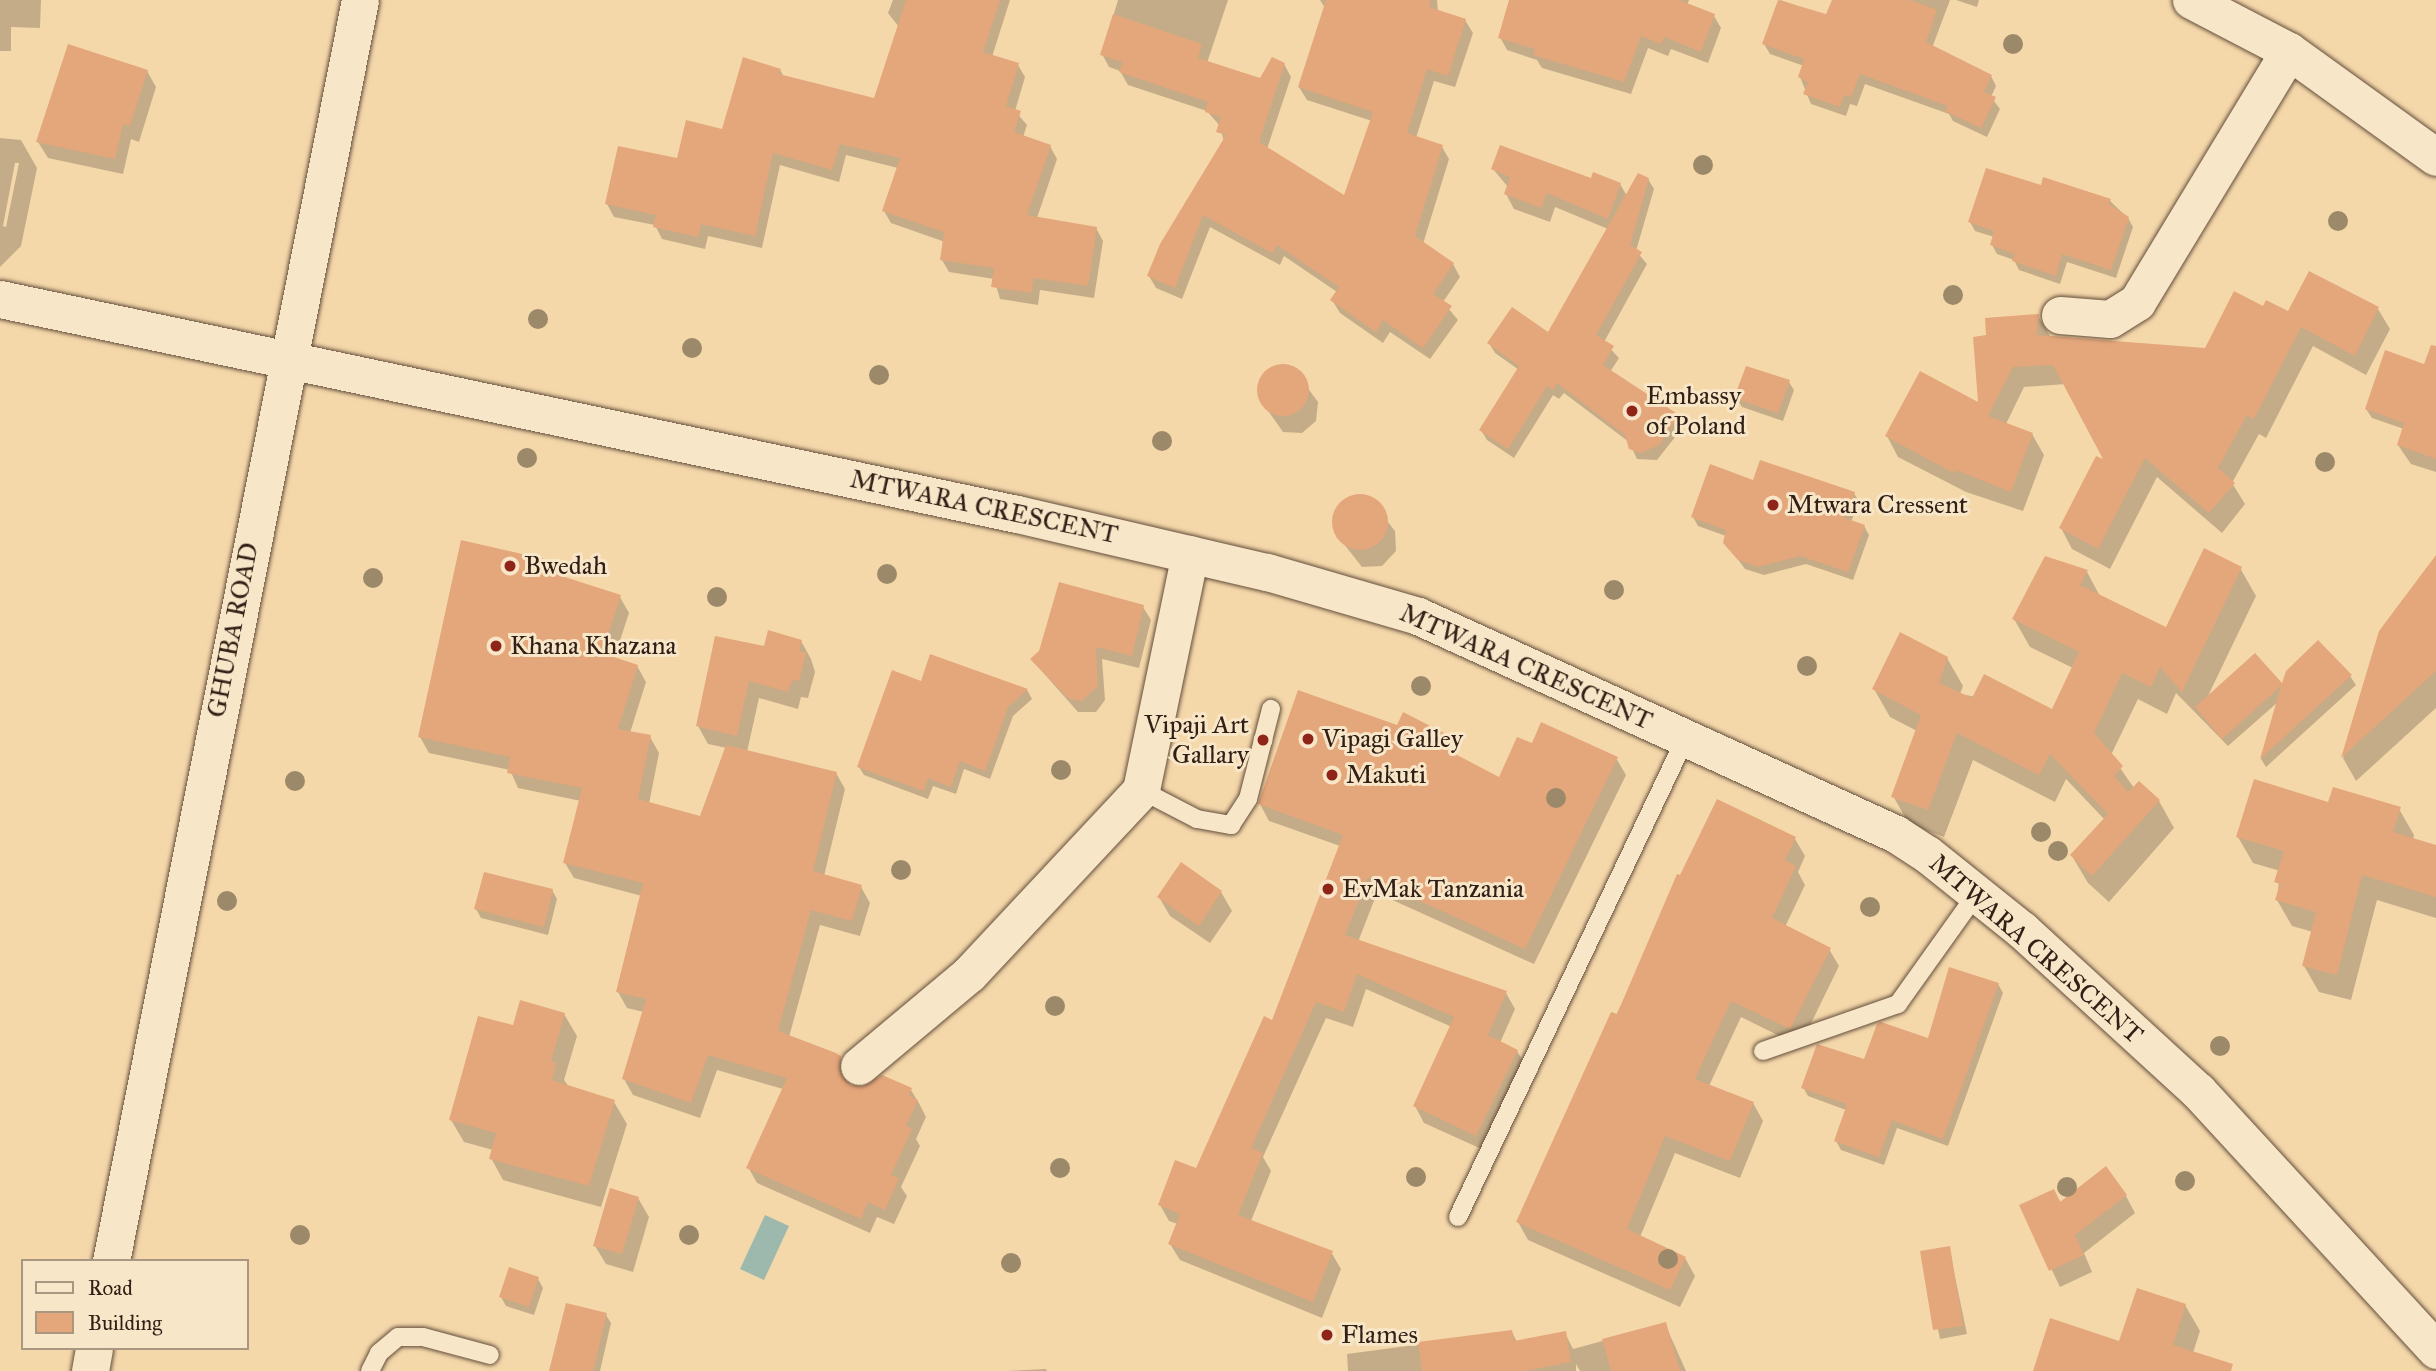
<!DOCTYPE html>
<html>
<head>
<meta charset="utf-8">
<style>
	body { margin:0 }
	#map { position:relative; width:2436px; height:1371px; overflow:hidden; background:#f5d8aa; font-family:"IM FELL Great Primer",serif }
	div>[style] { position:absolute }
	.water>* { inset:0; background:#9db9ae }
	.shadow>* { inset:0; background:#0003 }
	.building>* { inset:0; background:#e4a67b }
	.round { border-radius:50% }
	.roads { filter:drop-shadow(0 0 2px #634e3c) drop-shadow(0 0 2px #634e3c) }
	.service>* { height:18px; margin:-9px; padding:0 9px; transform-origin:9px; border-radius:9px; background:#f8e6c8 }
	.minor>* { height:37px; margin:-18.5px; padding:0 18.5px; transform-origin:18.5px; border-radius:18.5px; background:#f8e6c8 }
	.trees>* { width:20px; height:20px; margin:-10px; border-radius:50%; background:#9c8969 }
	.dots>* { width:19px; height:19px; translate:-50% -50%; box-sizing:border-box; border:4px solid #f8e6c8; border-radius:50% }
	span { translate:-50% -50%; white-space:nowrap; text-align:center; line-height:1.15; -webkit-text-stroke:6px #f8e6c8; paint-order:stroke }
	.poi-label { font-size:26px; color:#322017 }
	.left { translate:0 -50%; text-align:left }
	.right { translate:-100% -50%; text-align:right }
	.street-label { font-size:26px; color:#322017 }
	.legend { position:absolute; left:21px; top:1259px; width:228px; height:91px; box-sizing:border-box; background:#f8e6c8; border:2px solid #a99781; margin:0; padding:9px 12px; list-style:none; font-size:21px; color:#322017 }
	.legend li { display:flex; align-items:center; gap:14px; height:35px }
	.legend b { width:35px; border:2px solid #a99781 }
</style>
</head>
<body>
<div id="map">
	<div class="water">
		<i style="clip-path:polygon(765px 1215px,789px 1226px,764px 1280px,740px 1269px)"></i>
	</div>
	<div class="shadow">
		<i style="clip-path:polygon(0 0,41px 0,40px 28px,11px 27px,11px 51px,0 51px)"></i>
		<i style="clip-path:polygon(893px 0,1010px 0,992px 57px,1018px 65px,1025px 77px,1015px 111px,1027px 125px,1023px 137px,1050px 146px,1057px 159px,1037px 218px,1096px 228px,1103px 241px,1094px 298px,1040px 290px,1038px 305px,1000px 299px,994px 279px,949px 272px,942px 260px,945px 242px,891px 223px,884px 211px,898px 168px,846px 155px,839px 182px,780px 165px,762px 248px,708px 236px,705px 249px,662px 239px,655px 225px,614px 217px,607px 204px,723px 131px,780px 70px,784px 77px,875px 100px,899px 27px,888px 13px)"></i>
		<i style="clip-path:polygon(1118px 0,1228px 0,1207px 63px,1260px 81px,1284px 64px,1291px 77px,1267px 149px,1345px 198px,1372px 121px,1307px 100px,1299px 87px,1325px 8px,1320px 0,1437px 0,1438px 12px,1465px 20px,1473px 33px,1455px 87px,1434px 81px,1416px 138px,1442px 147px,1449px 159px,1423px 244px,1453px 264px,1460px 277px,1443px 302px,1458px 320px,1430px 359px,1390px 332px,1383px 343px,1340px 313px,1332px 300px,1337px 292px,1284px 256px,1280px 265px,1210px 227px,1182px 299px,1156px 288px,1149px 276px,1224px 142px,1220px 126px,1207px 111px,1128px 85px,1120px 71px,1109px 67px,1102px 54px)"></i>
		<i style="clip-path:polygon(1511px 0,1689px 0,1687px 5px,1714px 16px,1721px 28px,1708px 63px,1671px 49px,1668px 56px,1648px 48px,1631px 94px,1542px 68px,1537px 60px,1507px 50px,1500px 37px)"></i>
		<i style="clip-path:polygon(1780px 0,1828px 16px,1833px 0,1950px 0,1932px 48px,1991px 76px,1996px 86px,1991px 97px,2000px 109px,1987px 137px,1953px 121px,1949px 114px,1865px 84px,1857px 106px,1850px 104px,1846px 116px,1811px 104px,1800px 77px,1804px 66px,1770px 54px,1764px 44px)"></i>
		<i style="clip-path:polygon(1956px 0,1979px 0,1977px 7px)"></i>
		<i style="clip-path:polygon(147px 71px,156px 87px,139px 142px,131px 139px,123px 174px,48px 158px,38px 142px)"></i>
		<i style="clip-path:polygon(evenodd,0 138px,21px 140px,37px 168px,21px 246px,0 267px,0 138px,15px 163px,19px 163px,6px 227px,3px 226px,15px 163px)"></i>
		<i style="clip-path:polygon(1493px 169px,1620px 184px,1627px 196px,1648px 179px,1654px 189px,1636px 251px,1647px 264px,1604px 342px,1619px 358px,1610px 372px,1677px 416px,1683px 427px,1657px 460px,1637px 459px,1629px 442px,1564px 393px,1559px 399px,1553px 395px,1514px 458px,1487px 440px,1481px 430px,1519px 370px,1495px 353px,1489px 343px,1548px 334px,1608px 229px,1555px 207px,1550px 222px,1514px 209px,1506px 194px,1508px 187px)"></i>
		<i style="clip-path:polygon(2042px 187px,2109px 200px,2128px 218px,2133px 227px,2116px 278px,2067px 262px,2060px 284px,2019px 270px,2014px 260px,1997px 254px,1992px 245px,1994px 237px,1975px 231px,1970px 222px)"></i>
		<i style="clip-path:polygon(2309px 274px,2378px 309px,2390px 329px,2366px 375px,2313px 346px,2266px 438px,2259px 434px,2232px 483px,2245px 504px,2222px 533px,2157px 477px,2110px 569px,2072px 549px,2061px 528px,2107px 462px,2066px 384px,2024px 387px,2006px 424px,2032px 434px,2044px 455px,2023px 511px,1966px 492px,1898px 457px,1887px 436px,1980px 405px,1988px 337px,2038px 316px,2050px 336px,2206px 350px,2263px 308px,2289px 313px)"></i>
		<i style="clip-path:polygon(1275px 367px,1293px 368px,1318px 402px,1316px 421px,1302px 433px,1283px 432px,1259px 398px,1261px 379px)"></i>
		<i style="clip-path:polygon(2436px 370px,2436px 472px,2411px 464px,2404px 454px,2398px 445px,2404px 429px,2372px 418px,2366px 409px)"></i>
		<i style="clip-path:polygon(1789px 382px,1794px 390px,1783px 421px,1742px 407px,1736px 398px)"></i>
		<i style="clip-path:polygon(1754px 482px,1854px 493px,1859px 502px,1851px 522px,1864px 526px,1869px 535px,1853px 580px,1806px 564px,1764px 575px,1745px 569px,1725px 542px,1726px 536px,1698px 526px,1693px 517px)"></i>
		<i style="clip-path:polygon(1369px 498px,1395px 531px,1396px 551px,1382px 566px,1362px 567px,1336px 534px,1335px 513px,1349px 499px)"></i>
		<i style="clip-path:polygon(2436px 558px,2436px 708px,2356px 781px,2343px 758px,2381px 632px)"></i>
		<i style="clip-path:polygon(548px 562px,556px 577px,620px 597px,629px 613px,614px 659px,637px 666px,646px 682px,630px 733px,650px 737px,659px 753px,649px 804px,701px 818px,727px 748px,708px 744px,698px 726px,765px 648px,801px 641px,811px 659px,815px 672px,808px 698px,801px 697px,798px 709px,759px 698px,747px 752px,836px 773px,845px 789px,824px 876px,861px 887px,870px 903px,860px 936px,820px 925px,789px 1037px,840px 1057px,850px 1087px,911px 1090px,920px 1105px,926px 1117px,916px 1139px,920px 1146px,901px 1187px,907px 1196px,894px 1224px,877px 1217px,870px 1233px,757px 1183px,748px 1167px,783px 1089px,717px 1070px,700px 1118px,633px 1095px,624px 1079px,644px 1012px,627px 1008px,618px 992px,642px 896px,574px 878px,565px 863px,581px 801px,518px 788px,510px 770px,429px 753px,420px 737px)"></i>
		<i style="clip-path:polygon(2240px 568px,2256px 596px,2207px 698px,2255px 656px,2283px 687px,2350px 676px,2356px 685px,2266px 767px,2261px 759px,2278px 702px,2228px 746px,2176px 693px,2167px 714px,2138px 699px,2111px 755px,2134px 788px,2159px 801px,2174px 828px,2109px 902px,2088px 883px,2072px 856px,2105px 820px,2066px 779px,2055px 802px,1973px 760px,1944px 837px,1909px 824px,1893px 796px,1917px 731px,1890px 717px,1874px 689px,1947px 658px,1963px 686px,1960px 694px,2053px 711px,2073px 668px,2030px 647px,2014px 619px,2087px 572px,2101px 598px,2167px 629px)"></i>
		<i style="clip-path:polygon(1143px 607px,1151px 620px,1139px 668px,1102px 659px,1105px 700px,1096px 712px,1078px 712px,1032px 660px)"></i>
		<i style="clip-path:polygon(931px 656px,1027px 690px,1032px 699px,1013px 716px,990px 779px,964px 769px,956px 794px,933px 786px,928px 799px,864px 775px,859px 767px,922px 683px)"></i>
		<i style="clip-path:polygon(1397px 727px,1443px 735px,1451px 753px,1500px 779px,1533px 746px,1616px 758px,1626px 775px,1534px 964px,1377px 893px,1358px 942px,1506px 993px,1515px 1009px,1500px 1043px,1517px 1051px,1527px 1068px,1486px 1151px,1424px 1123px,1415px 1106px,1452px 1027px,1366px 989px,1353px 1027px,1326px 1018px,1263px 1157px,1271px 1171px,1251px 1221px,1331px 1252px,1341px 1269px,1322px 1318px,1180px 1260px,1170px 1244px,1178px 1224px,1169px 1221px,1160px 1205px,1197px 1170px,1273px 1022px,1340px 846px,1269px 821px,1260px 804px)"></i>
		<i style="clip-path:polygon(1718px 801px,1795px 839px,1805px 856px,1798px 872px,1805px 885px,1785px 927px,1829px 949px,1839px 966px,1800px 1046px,1741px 1017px,1709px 1086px,1753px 1103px,1763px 1121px,1740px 1178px,1675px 1153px,1640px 1237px,1685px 1258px,1695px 1276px,1680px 1307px,1528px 1240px,1518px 1222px)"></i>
		<i style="clip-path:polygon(2329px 804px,2399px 809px,2414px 835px,2413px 840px,2436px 847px,2436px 918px,2377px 900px,2351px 1000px,2319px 992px,2304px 966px,2313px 932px,2292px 926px,2277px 900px,2280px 871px,2253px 863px,2238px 837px)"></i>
		<i style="clip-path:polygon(552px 890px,557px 899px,548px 935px,481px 918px,476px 909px)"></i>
		<i style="clip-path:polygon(1221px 892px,1232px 911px,1210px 943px,1170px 916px,1159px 897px)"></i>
		<i style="clip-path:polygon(1998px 984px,2003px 993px,1948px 1146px,1897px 1128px,1884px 1165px,1841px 1150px,1836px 1141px,1846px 1110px,1808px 1096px,1803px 1087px,1929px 1040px)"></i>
		<i style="clip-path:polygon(564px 1014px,577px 1036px,564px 1080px,569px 1087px,614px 1102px,627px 1124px,601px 1207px,503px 1180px,491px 1158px,493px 1150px,464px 1142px,451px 1120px,515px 1027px)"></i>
		<i style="clip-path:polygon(2054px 1191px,2061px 1203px,2126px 1196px,2135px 1213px,2084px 1253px,2092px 1272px,2060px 1287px,2021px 1206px)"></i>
		<i style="clip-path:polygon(638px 1198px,649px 1217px,633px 1272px,606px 1264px,595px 1246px)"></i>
		<i style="clip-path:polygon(1949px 1248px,1967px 1334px,1940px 1339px,1922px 1252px)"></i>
		<i style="clip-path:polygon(538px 1279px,543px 1288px,534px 1315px,506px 1306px,501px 1297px)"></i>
		<i style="clip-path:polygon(2185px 1305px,2200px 1331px,2193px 1353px,2208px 1371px,2035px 1371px,2120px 1343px)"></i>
		<i style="clip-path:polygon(606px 1315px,611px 1323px,600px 1371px,551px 1371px)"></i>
		<i style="clip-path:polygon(1665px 1324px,1686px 1371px,1580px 1371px,1576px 1364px,1576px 1371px,1348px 1371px,1347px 1354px,1512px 1332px,1517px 1342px,1565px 1333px,1573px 1349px)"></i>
		<i style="clip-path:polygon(1046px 1369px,1047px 1371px,1006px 1371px)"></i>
	</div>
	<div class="building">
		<i style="clip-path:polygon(906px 0,1000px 0,983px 52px,1019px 63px,1006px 106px,1021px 111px,1014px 132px,1051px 145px,1027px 215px,1097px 227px,1088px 286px,1034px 278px,1031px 293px,991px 287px,994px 268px,940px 260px,944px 232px,882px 211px,900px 158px,840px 144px,832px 170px,773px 153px,755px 236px,701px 224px,698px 237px,653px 227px,656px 215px,605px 204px,618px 146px,677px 158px,686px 120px,722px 129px,743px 57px,781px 69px,779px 74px,874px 98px)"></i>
		<i style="clip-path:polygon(1326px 0,1431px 0,1429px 7px,1466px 19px,1448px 76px,1427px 69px,1407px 133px,1443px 145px,1415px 236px,1454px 263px,1433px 294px,1452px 306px,1423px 348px,1383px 320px,1376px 332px,1330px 300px,1339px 287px,1277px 245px,1272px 253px,1203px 215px,1175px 288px,1147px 276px,1160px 244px,1226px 135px,1216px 132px,1221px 117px,1205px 112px,1208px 102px,1119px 72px,1123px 62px,1100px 55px,1113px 14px,1202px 44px,1198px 58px,1260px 78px,1272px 57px,1285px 63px,1259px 142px,1344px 195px,1373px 112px,1298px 87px)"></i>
		<i style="clip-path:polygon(1509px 0,1679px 0,1715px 14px,1701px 52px,1664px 37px,1661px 44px,1641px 36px,1624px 82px,1533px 55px,1535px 49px,1498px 38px)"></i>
		<i style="clip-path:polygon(1778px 0,1826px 14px,1832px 0,1910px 0,1937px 10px,1926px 42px,1992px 75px,1984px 92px,1996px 97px,1981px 128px,1945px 111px,1948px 106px,1860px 74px,1851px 97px,1844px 95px,1840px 107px,1803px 94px,1808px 82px,1798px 77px,1804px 59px,1762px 44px)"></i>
		<i style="clip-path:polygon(68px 44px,148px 70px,130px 126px,123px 124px,115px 159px,36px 142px)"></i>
		<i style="clip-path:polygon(1500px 145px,1591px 178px,1593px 172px,1621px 183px,1608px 219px,1547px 193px,1541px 208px,1504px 194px,1510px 177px,1491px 169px)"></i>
		<i style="clip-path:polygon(1986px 168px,2041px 185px,2043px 177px,2111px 199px,2109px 204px,2129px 217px,2111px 270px,2062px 254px,2056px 276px,2012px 261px,2015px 254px,1990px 245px,1994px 231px,1968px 222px)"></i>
		<i style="clip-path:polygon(1638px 173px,1649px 178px,1630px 245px,1642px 252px,1596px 335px,1614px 346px,1603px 365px,1679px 415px,1659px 445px,1641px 453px,1629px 449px,1625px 435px,1557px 383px,1553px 390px,1547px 386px,1508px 449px,1479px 430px,1519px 366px,1487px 343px,1512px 307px,1548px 332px)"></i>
		<i style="clip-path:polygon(2309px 271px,2379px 307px,2355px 356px,2301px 327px,2254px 419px,2247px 415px,2218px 468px,2235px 483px,2209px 513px,2145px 458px,2098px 549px,2059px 528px,2096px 456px,2103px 459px,2053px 365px,2013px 367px,1988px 416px,2033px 433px,2011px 492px,1956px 470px,1954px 473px,1885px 436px,1920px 371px,1978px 402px,1973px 337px,1986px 335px,1985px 318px,2039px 314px,2037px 335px,2205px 348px,2234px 291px,2263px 306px,2266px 300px,2288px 311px)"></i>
		<i style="clip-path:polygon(2431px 345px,2436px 346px,2436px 459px,2397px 445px,2404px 423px,2365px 409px,2385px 350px,2424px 364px)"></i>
		<i class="round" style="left:1257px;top:364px;width:52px;height:52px"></i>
		<i style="clip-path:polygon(1746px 366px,1790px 380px,1778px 413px,1734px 398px)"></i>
		<i style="clip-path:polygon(1760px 460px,1855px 492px,1845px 518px,1865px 525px,1848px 572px,1800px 556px,1758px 567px,1738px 560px,1723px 543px,1726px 530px,1691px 517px,1710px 464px,1753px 480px)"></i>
		<i class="round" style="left:1332px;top:494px;width:56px;height:56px"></i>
		<i style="clip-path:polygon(461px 540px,549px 560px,546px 571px,621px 595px,602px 653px,638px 665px,618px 729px,651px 735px,638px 799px,700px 816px,726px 745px,837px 772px,813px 871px,862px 885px,852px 921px,811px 910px,778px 1031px,836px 1053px,841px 1056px,839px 1070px,851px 1085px,863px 1086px,882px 1075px,912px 1088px,909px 1096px,918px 1100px,906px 1126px,912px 1129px,891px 1175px,899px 1179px,885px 1210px,868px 1202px,861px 1219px,746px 1168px,787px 1078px,708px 1055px,691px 1103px,622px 1079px,646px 999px,616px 992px,643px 883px,563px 863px,582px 788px,507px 773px,510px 757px,418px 737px)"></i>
		<i style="clip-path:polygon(2204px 548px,2242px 567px,2182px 692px,2160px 667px,2151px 687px,2122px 673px,2094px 733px,2123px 766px,2114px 776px,2128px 792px,2139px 781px,2160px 800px,2092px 876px,2070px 855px,2108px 814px,2050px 754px,2039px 775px,1957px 733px,1928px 810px,1891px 797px,1921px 715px,1872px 689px,1900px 632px,1948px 657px,1939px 683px,1972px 698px,1984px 674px,2052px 709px,2079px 652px,2012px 619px,2045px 556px,2088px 570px,2080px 585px,2166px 627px)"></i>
		<i style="clip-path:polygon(2436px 555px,2436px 671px,2341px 758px,2379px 631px)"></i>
		<i style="clip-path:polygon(1059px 582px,1144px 605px,1132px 656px,1096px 647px,1098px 686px,1082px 701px,1069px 699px,1030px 659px,1039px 651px)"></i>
		<i style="clip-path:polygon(768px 630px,802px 640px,799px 651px,806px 653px,799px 681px,792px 680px,788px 692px,749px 681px,737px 736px,696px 726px,715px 636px,764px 646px)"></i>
		<i style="clip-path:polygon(2318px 640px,2352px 675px,2260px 759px,2281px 686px,2222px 739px,2195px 707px,2255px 653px,2282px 683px,2286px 671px)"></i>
		<i style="clip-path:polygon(930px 654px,1028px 689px,1008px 707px,985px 771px,960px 761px,951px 787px,928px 778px,924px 791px,857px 767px,892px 670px,921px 681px)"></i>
		<i style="clip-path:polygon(1298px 690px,1397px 725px,1403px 712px,1444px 733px,1438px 745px,1499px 777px,1517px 737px,1532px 743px,1541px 722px,1618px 757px,1525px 949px,1368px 877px,1345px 935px,1507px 991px,1488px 1035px,1518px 1050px,1476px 1136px,1413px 1106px,1454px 1017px,1357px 974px,1344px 1012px,1316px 1002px,1251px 1148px,1263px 1153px,1238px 1215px,1333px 1251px,1313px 1302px,1168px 1244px,1180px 1214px,1158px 1205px,1175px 1160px,1196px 1168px,1264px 1016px,1272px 1020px,1343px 835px,1258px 804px)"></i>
		<i style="clip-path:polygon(2254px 779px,2328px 802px,2333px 787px,2401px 807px,2393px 832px,2436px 845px,2436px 897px,2362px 875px,2337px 975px,2302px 966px,2316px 912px,2275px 900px,2280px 884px,2274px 882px,2284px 851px,2236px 837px)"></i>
		<i style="clip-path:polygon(1717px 799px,1796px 837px,1785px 860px,1796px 866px,1772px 918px,1831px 948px,1790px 1029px,1731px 1001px,1695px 1079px,1754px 1102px,1730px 1161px,1665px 1136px,1627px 1229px,1686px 1257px,1670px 1290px,1516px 1222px,1611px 1012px,1617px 1014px,1677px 874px,1680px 875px)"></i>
		<i style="clip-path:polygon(1181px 862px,1222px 891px,1199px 926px,1157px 897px)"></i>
		<i style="clip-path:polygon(484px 872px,553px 889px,544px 927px,474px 909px)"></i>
		<i style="clip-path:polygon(1949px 967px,1999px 983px,1943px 1139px,1892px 1120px,1879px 1157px,1834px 1141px,1847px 1104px,1801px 1088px,1817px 1044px,1864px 1059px,1877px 1024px,1881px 1022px,1928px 1038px)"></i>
		<i style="clip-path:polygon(520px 1000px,565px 1013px,551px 1061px,556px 1063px,552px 1080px,615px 1100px,589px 1186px,489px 1159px,496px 1133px,449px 1120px,478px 1016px,513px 1025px)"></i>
		<i style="clip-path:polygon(2106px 1166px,2127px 1195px,2075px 1235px,2084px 1255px,2049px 1271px,2019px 1205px,2054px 1189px,2060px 1202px)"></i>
		<i style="clip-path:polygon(610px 1188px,639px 1197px,622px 1254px,593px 1246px)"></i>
		<i style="clip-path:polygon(1950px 1246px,1963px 1326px,1933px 1330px,1920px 1251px)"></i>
		<i style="clip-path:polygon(509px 1267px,539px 1277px,529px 1307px,499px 1297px)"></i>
		<i style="clip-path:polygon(2137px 1288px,2186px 1304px,2173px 1345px,2233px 1364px,2231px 1371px,2033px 1371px,2050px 1318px,2119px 1341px)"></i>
		<i style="clip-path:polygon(566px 1303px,607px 1313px,593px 1371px,549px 1371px)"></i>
		<i style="clip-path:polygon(1666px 1322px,1680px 1371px,1611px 1371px,1602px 1339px)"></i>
		<i style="clip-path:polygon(1512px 1330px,1514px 1341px,1566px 1331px,1571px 1362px,1525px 1371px,1422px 1371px,1418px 1342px)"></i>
	</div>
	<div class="roads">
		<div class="service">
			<i style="left:1141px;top:790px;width:63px;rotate:27.4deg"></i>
			<i style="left:1197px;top:819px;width:35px;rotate:10deg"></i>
			<i style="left:1231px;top:825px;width:31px;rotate:-57deg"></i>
			<i style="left:1248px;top:799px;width:93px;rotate:-75.7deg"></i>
			<i style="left:1763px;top:1051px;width:143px;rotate:-19.2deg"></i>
			<i style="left:1898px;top:1004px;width:138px;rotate:-54.5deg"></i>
			<i style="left:1458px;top:1217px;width:531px;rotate:-64.59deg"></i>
			<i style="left:370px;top:1371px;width:20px;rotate:-63deg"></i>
			<i style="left:379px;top:1353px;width:25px;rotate:-40deg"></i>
			<i style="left:398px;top:1337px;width:25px"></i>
			<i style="left:423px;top:1337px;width:69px;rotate:15deg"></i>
		</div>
		<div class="minor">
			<i style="left:2191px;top:0;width:110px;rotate:27.5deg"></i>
			<i style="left:2289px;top:51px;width:181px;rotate:35.8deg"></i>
			<i style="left:0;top:299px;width:1039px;rotate:11.94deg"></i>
			<i style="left:1017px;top:514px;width:257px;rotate:13.1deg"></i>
			<i style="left:1267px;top:572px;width:157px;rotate:16.2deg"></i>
			<i style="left:1418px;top:616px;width:525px;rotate:24.52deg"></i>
			<i style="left:1896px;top:834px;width:37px;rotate:33deg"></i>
			<i style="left:1927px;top:854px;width:122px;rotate:38.7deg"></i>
			<i style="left:2022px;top:930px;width:239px;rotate:42.5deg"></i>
			<i style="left:2198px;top:1091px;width:352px;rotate:47.4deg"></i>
			<i style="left:2060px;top:315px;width:50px;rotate:4.6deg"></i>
			<i style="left:2110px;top:319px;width:32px;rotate:-32deg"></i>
			<i style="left:2137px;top:302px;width:293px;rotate:-58.8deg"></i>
			<i style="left:859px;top:1066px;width:143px;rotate:-39.9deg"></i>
			<i style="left:969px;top:974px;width:252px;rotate:-46.9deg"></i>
			<i style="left:1141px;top:790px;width:241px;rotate:-78.3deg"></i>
			<i style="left:111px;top:1261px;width:1285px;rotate:-78.83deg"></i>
			<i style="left:90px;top:1371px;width:23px;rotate:-80deg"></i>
		</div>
	</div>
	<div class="trees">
		<i style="left:2013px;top:44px"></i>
		<i style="left:1703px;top:165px"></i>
		<i style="left:2338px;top:221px"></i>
		<i style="left:1953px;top:295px"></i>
		<i style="left:538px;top:319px"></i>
		<i style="left:692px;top:348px"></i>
		<i style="left:879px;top:375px"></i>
		<i style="left:1162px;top:441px"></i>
		<i style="left:527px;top:458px"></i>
		<i style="left:2325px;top:462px"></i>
		<i style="left:887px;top:574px"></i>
		<i style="left:373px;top:578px"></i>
		<i style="left:1614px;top:590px"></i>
		<i style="left:717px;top:597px"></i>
		<i style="left:1807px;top:666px"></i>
		<i style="left:1421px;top:686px"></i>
		<i style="left:1061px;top:770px"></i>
		<i style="left:295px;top:781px"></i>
		<i style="left:1556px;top:798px"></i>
		<i style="left:2041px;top:832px"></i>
		<i style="left:2058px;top:851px"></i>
		<i style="left:901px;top:870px"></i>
		<i style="left:227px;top:901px"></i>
		<i style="left:1870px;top:907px"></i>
		<i style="left:1055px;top:1006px"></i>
		<i style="left:2220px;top:1046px"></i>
		<i style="left:1060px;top:1168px"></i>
		<i style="left:1416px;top:1177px"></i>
		<i style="left:2185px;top:1181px"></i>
		<i style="left:2067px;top:1187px"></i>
		<i style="left:300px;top:1235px"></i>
		<i style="left:689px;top:1235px"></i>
		<i style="left:1668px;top:1259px"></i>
		<i style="left:1011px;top:1263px"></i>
	</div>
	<div class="dots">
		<i style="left:1632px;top:411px;background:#8f2418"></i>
		<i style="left:1773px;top:505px;background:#8f2418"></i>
		<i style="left:510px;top:566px;background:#8f2418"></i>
		<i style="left:496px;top:646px;background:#8f2418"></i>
		<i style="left:1308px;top:739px;background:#8f2418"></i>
		<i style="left:1263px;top:740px;background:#8f2418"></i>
		<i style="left:1332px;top:775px;background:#8f2418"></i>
		<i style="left:1328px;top:889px;background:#8f2418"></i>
		<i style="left:1327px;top:1335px;background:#8f2418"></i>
	</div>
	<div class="poi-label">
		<span class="left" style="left:1646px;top:411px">Embassy<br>of Poland</span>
		<span class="left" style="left:1787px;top:505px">Mtwara Cressent</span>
		<span class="left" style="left:524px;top:566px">Bwedah</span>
		<span class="left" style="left:510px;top:646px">Khana Khazana</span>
		<span class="right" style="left:1249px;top:740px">Vipaji Art<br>Gallary</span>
		<span class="left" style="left:1322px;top:739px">Vipagi Galley</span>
		<span class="left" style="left:1346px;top:775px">Makuti</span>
		<span class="left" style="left:1342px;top:889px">EvMak Tanzania</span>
		<span class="left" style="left:1341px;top:1335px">Flames</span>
	</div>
	<div class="street-label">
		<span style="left:984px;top:507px;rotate:12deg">MTWARA CRESCENT</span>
		<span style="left:233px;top:630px;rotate:-79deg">GHUBA ROAD</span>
		<span style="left:1526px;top:667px;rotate:24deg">MTWARA CRESCENT</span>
		<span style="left:2036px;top:949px;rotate:41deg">MTWARA CRESCENT</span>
	</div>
	<ul class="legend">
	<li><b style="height:9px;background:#f8e6c8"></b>Road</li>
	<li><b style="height:19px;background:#e4a67b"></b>Building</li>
	</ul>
</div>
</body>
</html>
